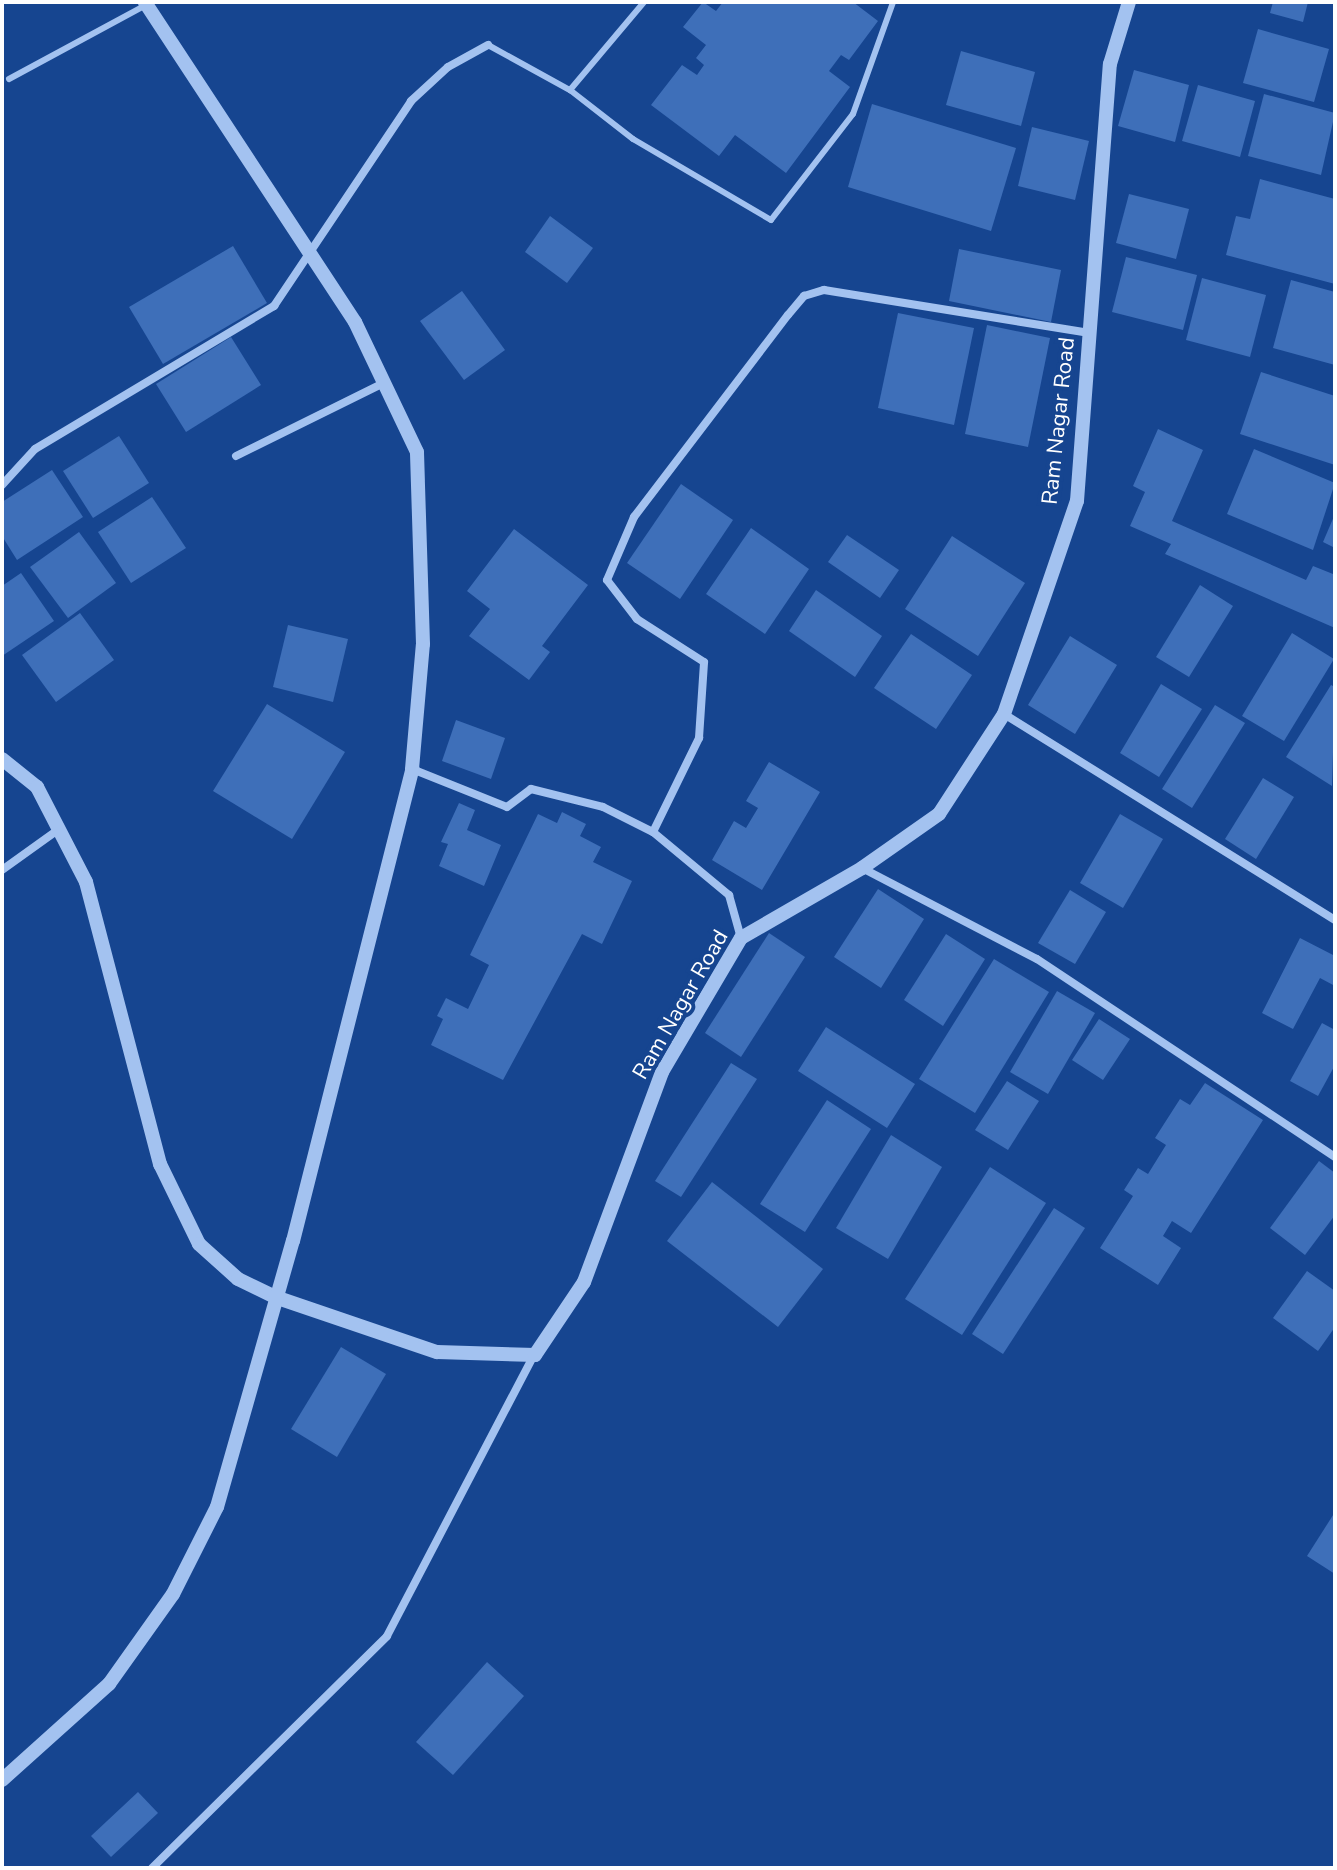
<!DOCTYPE html>
<html>
<head>
<meta charset="utf-8">
<style>
	body { margin:0 }
	#map { position:relative; width:1337px; height:1870px; overflow:hidden; background:#164590; font-family:"Nunito Sans",sans-serif }
	div>[style] { position:absolute }
	.building>* { inset:0; background:#3e6fb9 }
	.service>* { height:6px; margin:-3px; padding:0 3px; transform-origin:3px; border-radius:3px; background:#a3c2f0 }
	.minor>* { height:8px; margin:-4px; padding:0 4px; transform-origin:4px; border-radius:4px; background:#a3c2f0 }
	.tertiary>* { height:14px; margin:-7px; padding:0 7px; transform-origin:7px; border-radius:7px; background:#a3c2f0 }
	span { translate:-50% -50%; white-space:nowrap; text-align:center; line-height:1.15; -webkit-text-stroke:8px #164590; paint-order:stroke }
	.street-label { font-size:22px; color:#fff }
	.frame { position:absolute; inset:0; border:4px solid #fff; pointer-events:none }
</style>
</head>
<body>
<div id="map">
	<div class="building">
		<i style="clip-path:polygon(703px 2px,716px 11px,723px 2px,853px 2px,878px 21px,849px 60px,841px 55px,829px 71px,850px 87px,786px 173px,735px 135px,719px 156px,651px 105px,682px 65px,697px 75px,704px 65px,696px 58px,706px 45px,683px 27px)"></i>
		<i style="clip-path:polygon(1273px 2px,1308px 2px,1303px 22px,1270px 13px)"></i>
		<i style="clip-path:polygon(1258px 29px,1329px 49px,1314px 102px,1243px 83px)"></i>
		<i style="clip-path:polygon(961px 51px,1035px 72px,1021px 126px,946px 105px)"></i>
		<i style="clip-path:polygon(1134px 70px,1189px 85px,1175px 142px,1118px 126px)"></i>
		<i style="clip-path:polygon(1198px 85px,1255px 101px,1240px 157px,1182px 141px)"></i>
		<i style="clip-path:polygon(1264px 94px,1335px 113px,1321px 175px,1248px 156px)"></i>
		<i style="clip-path:polygon(872px 104px,1016px 148px,991px 231px,848px 187px)"></i>
		<i style="clip-path:polygon(1032px 127px,1089px 141px,1075px 200px,1018px 186px)"></i>
		<i style="clip-path:polygon(1260px 179px,1335px 199px,1335px 284px,1226px 255px,1236px 216px,1250px 219px)"></i>
		<i style="clip-path:polygon(1129px 194px,1189px 209px,1176px 259px,1116px 243px)"></i>
		<i style="clip-path:polygon(550px 216px,593px 248px,567px 283px,525px 252px)"></i>
		<i style="clip-path:polygon(233px 246px,267px 303px,163px 364px,129px 307px)"></i>
		<i style="clip-path:polygon(959px 249px,1061px 270px,1051px 322px,949px 301px)"></i>
		<i style="clip-path:polygon(1126px 257px,1197px 275px,1183px 330px,1112px 312px)"></i>
		<i style="clip-path:polygon(1202px 278px,1266px 295px,1250px 357px,1186px 340px)"></i>
		<i style="clip-path:polygon(1291px 280px,1335px 292px,1335px 365px,1273px 348px)"></i>
		<i style="clip-path:polygon(462px 291px,505px 350px,464px 380px,420px 321px)"></i>
		<i style="clip-path:polygon(898px 313px,974px 328px,954px 425px,878px 408px)"></i>
		<i style="clip-path:polygon(987px 325px,1050px 338px,1028px 447px,965px 434px)"></i>
		<i style="clip-path:polygon(231px 337px,261px 385px,186px 432px,156px 384px)"></i>
		<i style="clip-path:polygon(1261px 372px,1335px 396px,1335px 465px,1240px 434px)"></i>
		<i style="clip-path:polygon(1158px 429px,1203px 450px,1172px 521px,1306px 580px,1313px 566px,1333px 574px,1335px 569px,1335px 628px,1165px 554px,1171px 544px,1130px 526px,1145px 492px,1133px 486px)"></i>
		<i style="clip-path:polygon(119px 436px,149px 483px,93px 518px,63px 471px)"></i>
		<i style="clip-path:polygon(1254px 449px,1335px 483px,1313px 550px,1227px 514px)"></i>
		<i style="clip-path:polygon(52px 470px,83px 517px,17px 560px,2px 536px,2px 502px)"></i>
		<i style="clip-path:polygon(681px 484px,733px 520px,680px 599px,627px 563px)"></i>
		<i style="clip-path:polygon(152px 497px,186px 548px,131px 583px,98px 532px)"></i>
		<i style="clip-path:polygon(1335px 514px,1335px 548px,1323px 542px)"></i>
		<i style="clip-path:polygon(751px 528px,809px 569px,765px 634px,706px 594px)"></i>
		<i style="clip-path:polygon(514px 529px,588px 585px,542px 646px,550px 652px,529px 680px,469px 636px,490px 609px,467px 591px)"></i>
		<i style="clip-path:polygon(79px 532px,116px 583px,68px 618px,30px 567px)"></i>
		<i style="clip-path:polygon(847px 535px,899px 570px,880px 598px,828px 562px)"></i>
		<i style="clip-path:polygon(952px 536px,1025px 583px,978px 656px,905px 609px)"></i>
		<i style="clip-path:polygon(21px 573px,54px 621px,2px 656px,2px 586px)"></i>
		<i style="clip-path:polygon(1200px 585px,1233px 606px,1189px 677px,1156px 657px)"></i>
		<i style="clip-path:polygon(816px 590px,882px 636px,855px 677px,789px 631px)"></i>
		<i style="clip-path:polygon(80px 613px,114px 660px,56px 702px,22px 655px)"></i>
		<i style="clip-path:polygon(288px 625px,348px 639px,333px 702px,273px 687px)"></i>
		<i style="clip-path:polygon(1292px 633px,1334px 659px,1284px 741px,1242px 716px)"></i>
		<i style="clip-path:polygon(911px 634px,972px 675px,936px 729px,874px 688px)"></i>
		<i style="clip-path:polygon(1070px 636px,1117px 665px,1075px 734px,1028px 705px)"></i>
		<i style="clip-path:polygon(1161px 684px,1202px 709px,1159px 777px,1120px 753px)"></i>
		<i style="clip-path:polygon(1331px 685px,1335px 687px,1332px 786px,1286px 757px)"></i>
		<i style="clip-path:polygon(267px 704px,345px 752px,292px 839px,213px 791px)"></i>
		<i style="clip-path:polygon(1215px 705px,1245px 723px,1192px 808px,1162px 789px)"></i>
		<i style="clip-path:polygon(456px 720px,505px 738px,491px 779px,442px 761px)"></i>
		<i style="clip-path:polygon(769px 762px,820px 792px,762px 890px,712px 860px,734px 821px,746px 828px,758px 808px,746px 801px)"></i>
		<i style="clip-path:polygon(1263px 778px,1294px 797px,1256px 859px,1225px 839px)"></i>
		<i style="clip-path:polygon(459px 803px,475px 810px,467px 830px,501px 845px,484px 886px,439px 866px,448px 844px,441px 842px)"></i>
		<i style="clip-path:polygon(562px 812px,586px 824px,580px 836px,601px 847px,593px 862px,632px 881px,602px 944px,582px 934px,503px 1080px,431px 1045px,443px 1019px,437px 1016px,446px 998px,468px 1009px,489px 965px,470px 955px,538px 814px,557px 823px)"></i>
		<i style="clip-path:polygon(1120px 814px,1163px 839px,1123px 908px,1080px 883px)"></i>
		<i style="clip-path:polygon(878px 889px,924px 919px,881px 988px,834px 957px)"></i>
		<i style="clip-path:polygon(1070px 890px,1106px 912px,1075px 964px,1038px 943px)"></i>
		<i style="clip-path:polygon(769px 933px,805px 957px,741px 1057px,705px 1033px)"></i>
		<i style="clip-path:polygon(946px 934px,985px 959px,943px 1026px,904px 1000px)"></i>
		<i style="clip-path:polygon(1300px 938px,1335px 956px,1335px 986px,1320px 978px,1293px 1029px,1262px 1013px)"></i>
		<i style="clip-path:polygon(994px 959px,1049px 992px,975px 1113px,919px 1079px)"></i>
		<i style="clip-path:polygon(1057px 991px,1095px 1013px,1048px 1094px,1010px 1072px)"></i>
		<i style="clip-path:polygon(1099px 1019px,1130px 1039px,1103px 1080px,1072px 1060px)"></i>
		<i style="clip-path:polygon(1322px 1023px,1335px 1030px,1335px 1065px,1318px 1096px,1290px 1081px)"></i>
		<i style="clip-path:polygon(826px 1027px,915px 1084px,887px 1128px,798px 1071px)"></i>
		<i style="clip-path:polygon(731px 1063px,757px 1079px,681px 1197px,655px 1181px)"></i>
		<i style="clip-path:polygon(1007px 1081px,1039px 1101px,1008px 1150px,975px 1130px)"></i>
		<i style="clip-path:polygon(1205px 1083px,1263px 1120px,1191px 1233px,1172px 1221px,1163px 1236px,1181px 1248px,1158px 1285px,1100px 1248px,1133px 1196px,1124px 1190px,1138px 1168px,1148px 1174px,1166px 1145px,1155px 1138px,1180px 1099px,1190px 1105px)"></i>
		<i style="clip-path:polygon(827px 1100px,871px 1129px,805px 1232px,760px 1204px)"></i>
		<i style="clip-path:polygon(891px 1135px,942px 1167px,888px 1259px,836px 1228px)"></i>
		<i style="clip-path:polygon(1319px 1161px,1335px 1173px,1335px 1215px,1305px 1255px,1270px 1228px)"></i>
		<i style="clip-path:polygon(990px 1167px,1046px 1203px,962px 1335px,905px 1299px)"></i>
		<i style="clip-path:polygon(712px 1182px,823px 1269px,778px 1327px,667px 1241px)"></i>
		<i style="clip-path:polygon(1054px 1208px,1085px 1228px,1003px 1354px,972px 1334px)"></i>
		<i style="clip-path:polygon(1307px 1271px,1335px 1291px,1335px 1327px,1318px 1351px,1273px 1318px)"></i>
		<i style="clip-path:polygon(341px 1347px,386px 1374px,337px 1457px,291px 1429px)"></i>
		<i style="clip-path:polygon(1335px 1512px,1335px 1574px,1307px 1556px)"></i>
		<i style="clip-path:polygon(487px 1662px,524px 1696px,453px 1775px,416px 1742px)"></i>
		<i style="clip-path:polygon(138px 1792px,158px 1813px,111px 1857px,91px 1836px)"></i>
	</div>
	<div class="service">
		<i style="left:488px;top:45px;width:94px;rotate:28.8deg"></i>
		<i style="left:570px;top:90px;width:80px;rotate:37.9deg"></i>
		<i style="left:633px;top:139px;width:160px;rotate:30.4deg"></i>
		<i style="left:771px;top:220px;width:134px;rotate:-52.3deg"></i>
		<i style="left:853px;top:114px;width:119px;rotate:-70.3deg"></i>
		<i style="left:9px;top:79px;width:156px;rotate:-28.4deg"></i>
		<i style="left:570px;top:90px;width:115px;rotate:-49.9deg"></i>
	</div>
	<div class="minor">
		<i style="left:236px;top:456px;width:165px;rotate:-26.3deg"></i>
		<i style="left:2px;top:485px;width:49px;rotate:-47.5deg"></i>
		<i style="left:35px;top:449px;width:279px;rotate:-30.9deg"></i>
		<i style="left:274px;top:306px;width:247px;rotate:-56.2deg"></i>
		<i style="left:411px;top:101px;width:50px;rotate:-42.6deg"></i>
		<i style="left:448px;top:67px;width:46px;rotate:-28.8deg"></i>
		<i style="left:1004px;top:714px;width:390px;rotate:31.9deg"></i>
		<i style="left:412px;top:769px;width:102px;rotate:21.8deg"></i>
		<i style="left:507px;top:807px;width:30px;rotate:-37deg"></i>
		<i style="left:531px;top:789px;width:74px;rotate:14deg"></i>
		<i style="left:603px;top:807px;width:56px;rotate:26.6deg"></i>
		<i style="left:653px;top:832px;width:99px;rotate:39.7deg"></i>
		<i style="left:729px;top:895px;width:45px;rotate:74.4deg"></i>
		<i style="left:653px;top:832px;width:105px;rotate:-63.9deg"></i>
		<i style="left:699px;top:738px;width:76px;rotate:-86.2deg"></i>
		<i style="left:704px;top:662px;width:80px;rotate:-147.3deg"></i>
		<i style="left:637px;top:619px;width:49px;rotate:-127.6deg"></i>
		<i style="left:607px;top:580px;width:69px;rotate:-66.8deg"></i>
		<i style="left:634px;top:517px;width:254px;rotate:-52.7deg"></i>
		<i style="left:788px;top:315px;width:25px;rotate:-50deg"></i>
		<i style="left:804px;top:296px;width:21px;rotate:-17deg"></i>
		<i style="left:824px;top:290px;width:269px;rotate:9.2deg"></i>
		<i style="left:862px;top:868px;width:197px;rotate:27.5deg"></i>
		<i style="left:1037px;top:959px;width:358px;rotate:33.6deg"></i>
		<i style="left:2px;top:870px;width:70px;rotate:-35.7deg"></i>
		<i style="left:152px;top:1868px;width:330px;rotate:-44.6deg"></i>
		<i style="left:387px;top:1636px;width:317px;rotate:-62.4deg"></i>
	</div>
	<div class="tertiary">
		<i style="left:2px;top:759px;width:45px;rotate:38.7deg"></i>
		<i style="left:37px;top:787px;width:107px;rotate:62.7deg"></i>
		<i style="left:86px;top:882px;width:292px;rotate:75.3deg"></i>
		<i style="left:160px;top:1164px;width:89px;rotate:64deg"></i>
		<i style="left:199px;top:1244px;width:52px;rotate:41.9deg"></i>
		<i style="left:238px;top:1279px;width:41px;rotate:25.9deg"></i>
		<i style="left:275px;top:1297px;width:171px;rotate:18.8deg"></i>
		<i style="left:437px;top:1352px;width:98px;rotate:1.8deg"></i>
		<i style="left:535px;top:1355px;width:88px;rotate:-56.1deg"></i>
		<i style="left:584px;top:1282px;width:224px;rotate:-69.6deg"></i>
		<i style="left:662px;top:1072px;width:156px;rotate:-59.5deg"></i>
		<i style="left:741px;top:938px;width:140px;rotate:-30deg"></i>
		<i style="left:862px;top:868px;width:94px;rotate:-35deg"></i>
		<i style="left:939px;top:814px;width:119px;rotate:-57deg"></i>
		<i style="left:1004px;top:714px;width:225px;rotate:-71.1deg"></i>
		<i style="left:1077px;top:501px;width:438px;rotate:-85.7deg"></i>
		<i style="left:1110px;top:64px;width:65px;rotate:-73deg"></i>
		<i style="left:2px;top:1780px;width:144px;rotate:-41.9deg"></i>
		<i style="left:109px;top:1684px;width:110px;rotate:-54.6deg"></i>
		<i style="left:173px;top:1594px;width:97px;rotate:-63.2deg"></i>
		<i style="left:217px;top:1507px;width:277px;rotate:-74.1deg"></i>
		<i style="left:293px;top:1241px;width:487px;rotate:-75.8deg"></i>
		<i style="left:412px;top:769px;width:125px;rotate:-85deg"></i>
		<i style="left:423px;top:644px;width:192px;rotate:-91.8deg"></i>
		<i style="left:417px;top:452px;width:144px;rotate:-115.5deg"></i>
		<i style="left:355px;top:322px;width:383px;rotate:-123.3deg"></i>
	</div>
	<div class="street-label">
		<span style="left:1059px;top:421px;rotate:-84deg">Ram Nagar Road</span>
		<span style="left:681px;top:1005px;rotate:-60deg">Ram Nagar Road</span>
	</div>
	<div class="frame"></div>
</div>
</body>
</html>
